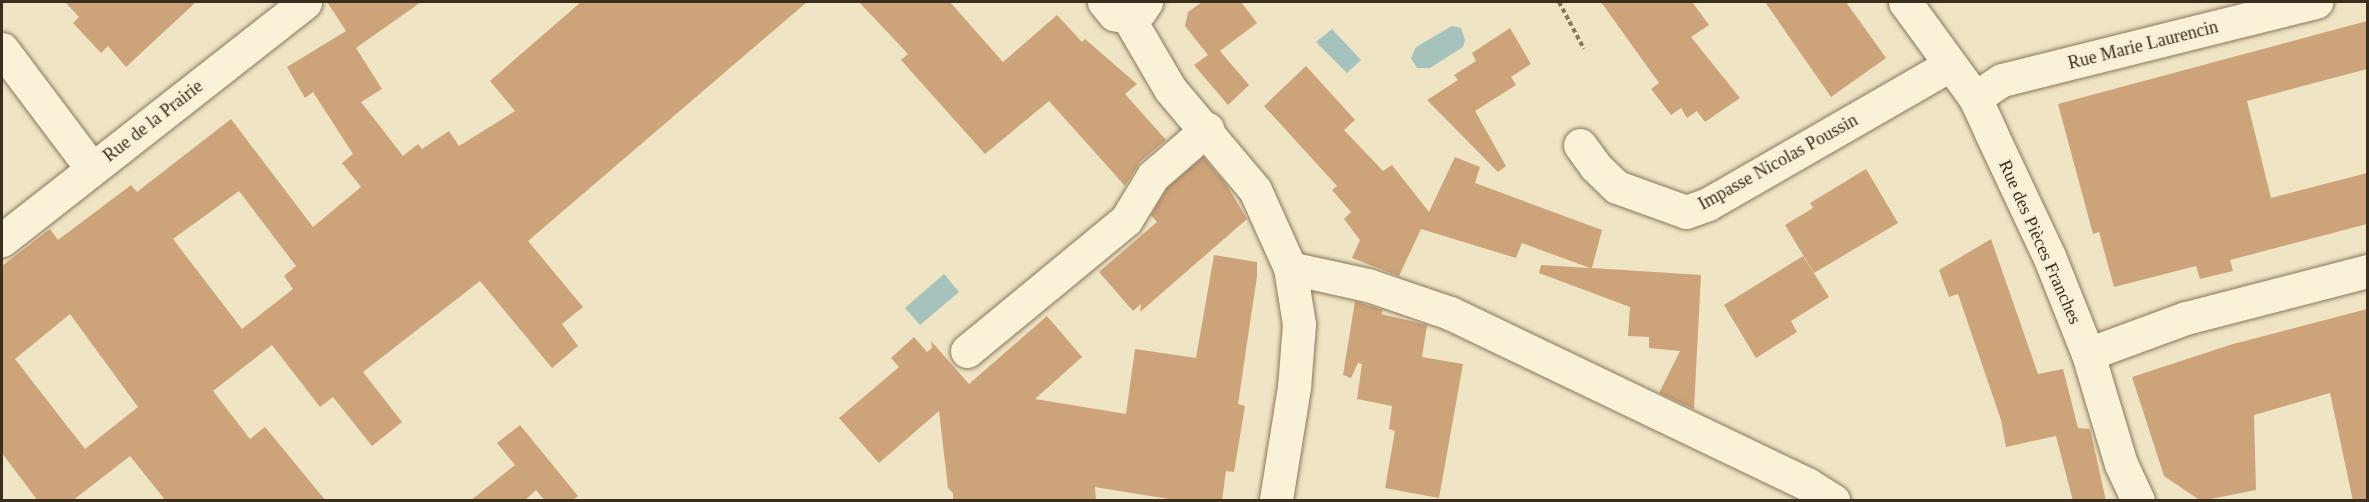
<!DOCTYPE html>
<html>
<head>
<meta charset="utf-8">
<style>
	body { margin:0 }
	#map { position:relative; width:2369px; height:502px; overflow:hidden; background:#efe5c5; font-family:Georgia,serif }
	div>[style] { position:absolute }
	.water>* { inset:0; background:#a6c2bc }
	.building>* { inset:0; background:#cda37a }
	.path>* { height:4px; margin-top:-2px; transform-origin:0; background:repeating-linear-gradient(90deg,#8a775b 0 4.5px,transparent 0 7.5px) }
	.roads { filter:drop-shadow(0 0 2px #8a775b) drop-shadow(0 0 2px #8a775b) }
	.minor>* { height:33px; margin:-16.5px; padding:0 16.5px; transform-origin:16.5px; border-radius:16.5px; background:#f9f2d8 }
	span { translate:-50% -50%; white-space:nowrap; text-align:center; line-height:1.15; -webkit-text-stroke:4.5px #f6efd4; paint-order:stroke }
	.street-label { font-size:18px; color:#3a2e1f }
	.frame { position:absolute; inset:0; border:3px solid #3a2e1f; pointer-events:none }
</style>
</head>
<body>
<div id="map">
	<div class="water">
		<i style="clip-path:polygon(1452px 26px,1461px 28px,1465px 40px,1463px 47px,1430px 68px,1417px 68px,1411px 58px,1416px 47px)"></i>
		<i style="clip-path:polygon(1332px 29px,1361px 60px,1347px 73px,1316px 42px)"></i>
		<i style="clip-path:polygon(944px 274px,959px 292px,920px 325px,905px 308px)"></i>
	</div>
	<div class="building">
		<i style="clip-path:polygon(65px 2px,196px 2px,126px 67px,108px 46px,101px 53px,73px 23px,79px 17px)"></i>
		<i style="clip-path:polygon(evenodd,327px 2px,421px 2px,356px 48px,382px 89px,361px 102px,403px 156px,418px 144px,422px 149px,449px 131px,459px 146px,515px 111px,490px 81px,581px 2px,807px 2px,528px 241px,583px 307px,562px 324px,578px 346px,552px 368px,480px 281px,363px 372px,402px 422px,372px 446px,333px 397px,320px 407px,272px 345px,213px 391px,250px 439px,265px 427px,326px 501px,166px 501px,130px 456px,72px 501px,38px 501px,2px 453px,2px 266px,50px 229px,58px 240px,131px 185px,137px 192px,231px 119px,313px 227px,361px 187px,342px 163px,353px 154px,313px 92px,305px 98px,287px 67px,346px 31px,327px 2px,239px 191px,296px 266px,284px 276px,293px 289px,242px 329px,173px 239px,239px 191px,327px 2px,70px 314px,138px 407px,85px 449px,15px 359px,70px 314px)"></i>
		<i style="clip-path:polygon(859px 2px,950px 2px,1003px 62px,1057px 15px,1082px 42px,1085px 39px,1137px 84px,1125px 94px,1166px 140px,1140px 162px,1125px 186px,1049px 101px,985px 154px,901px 60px,908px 54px)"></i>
		<i style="clip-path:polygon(1202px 2px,1241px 2px,1257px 23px,1220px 51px,1249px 85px,1228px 105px,1194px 65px,1208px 55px,1185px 26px,1188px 12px)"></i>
		<i style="clip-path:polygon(1601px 2px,1692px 2px,1709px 25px,1691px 37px,1740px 98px,1705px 122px,1697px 111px,1687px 118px,1681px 108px,1671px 115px,1651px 89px,1659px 83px)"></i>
		<i style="clip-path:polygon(1765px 2px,1846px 2px,1886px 58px,1831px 97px)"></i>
		<i style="clip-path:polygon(2367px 21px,2367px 69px,2247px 101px,2271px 198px,2367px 173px,2367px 224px,2230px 260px,2233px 271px,2200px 279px,2196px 266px,2114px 287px,2099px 232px,2093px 234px,2058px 104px)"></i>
		<i style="clip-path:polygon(1510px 28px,1531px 64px,1511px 77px,1516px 85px,1475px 111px,1506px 166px,1498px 172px,1427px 100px,1458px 80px,1454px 75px,1476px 61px,1472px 53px)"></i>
		<i style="clip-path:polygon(1306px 66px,1355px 120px,1344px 130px,1383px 171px,1392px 165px,1429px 212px,1455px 157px,1480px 167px,1475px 183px,1602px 230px,1592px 268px,1701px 275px,1694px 409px,1659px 393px,1680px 351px,1649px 348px,1649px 337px,1628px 336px,1630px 307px,1539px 273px,1541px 265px,1590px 268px,1522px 243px,1516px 258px,1421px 229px,1399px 276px,1352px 258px,1360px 240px,1344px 219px,1351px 212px,1332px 190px,1337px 186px,1264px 106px)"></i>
		<i style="clip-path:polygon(1203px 157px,1226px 184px,1247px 219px,1140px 312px,1141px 304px,1133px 311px,1099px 272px,1157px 222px,1151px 215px,1167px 188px)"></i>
		<i style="clip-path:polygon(1866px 169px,1898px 223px,1814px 273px,1785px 225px,1813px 208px,1810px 203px)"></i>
		<i style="clip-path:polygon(1991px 239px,2038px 374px,2063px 369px,2078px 428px,2090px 429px,2106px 501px,2073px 501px,2056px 436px,2006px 447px,2001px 420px,1958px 294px,1949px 297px,1939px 270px)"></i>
		<i style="clip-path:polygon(1214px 255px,1257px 262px,1257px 276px,1238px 404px,1245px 406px,1234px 472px,1226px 471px,1222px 501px,1181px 501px,1095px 487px,1096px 501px,953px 501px,953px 493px,948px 488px,939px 411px,879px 463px,839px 418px,899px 367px,891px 358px,914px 337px,927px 352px,932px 348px,931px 341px,969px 384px,1047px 316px,1082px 357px,1035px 399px,1126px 414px,1135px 349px,1196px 358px)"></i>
		<i style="clip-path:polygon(1803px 256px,1829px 297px,1791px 321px,1797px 332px,1756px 358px,1724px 305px)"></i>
		<i style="clip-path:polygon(1355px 301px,1383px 310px,1381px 314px,1427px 325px,1422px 357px,1463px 364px,1439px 498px,1385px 488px,1395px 431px,1389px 429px,1392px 406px,1357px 399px,1362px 364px,1358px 363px,1351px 378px,1343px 375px)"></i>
		<i style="clip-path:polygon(2367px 309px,2367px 501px,2353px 501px,2330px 393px,2254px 415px,2256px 490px,2201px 501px,2164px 476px,2132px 377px,2233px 344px)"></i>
		<i style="clip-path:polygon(520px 425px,578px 496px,572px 501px,545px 501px,536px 490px,524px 501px,470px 501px,515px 465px,497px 443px)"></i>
	</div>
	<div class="path">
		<i style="left:1559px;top:2px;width:53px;rotate:62deg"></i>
	</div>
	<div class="roads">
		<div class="minor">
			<i style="left:1104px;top:2px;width:16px;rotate:50deg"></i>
			<i style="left:1114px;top:14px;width:14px;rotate:12deg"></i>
			<i style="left:1128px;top:17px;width:13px;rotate:-27deg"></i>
			<i style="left:1140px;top:11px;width:11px;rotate:-56deg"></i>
			<i style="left:1905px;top:2px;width:119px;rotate:53.9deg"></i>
			<i style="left:1975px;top:98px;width:38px;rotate:65deg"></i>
			<i style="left:1991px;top:133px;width:136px;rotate:64.8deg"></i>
			<i style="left:2049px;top:256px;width:105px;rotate:68.3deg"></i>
			<i style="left:2088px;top:354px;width:115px;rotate:73.3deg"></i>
			<i style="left:2121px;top:464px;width:40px;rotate:65deg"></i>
			<i style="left:1128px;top:17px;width:83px;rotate:59.7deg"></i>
			<i style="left:1170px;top:89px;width:132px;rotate:49.9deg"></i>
			<i style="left:1255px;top:190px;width:85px;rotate:65.8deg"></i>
			<i style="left:1290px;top:268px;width:57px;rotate:80.9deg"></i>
			<i style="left:1299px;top:324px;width:63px;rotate:94.5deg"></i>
			<i style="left:1294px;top:387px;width:114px;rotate:99.1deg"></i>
			<i style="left:2px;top:49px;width:150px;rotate:53.1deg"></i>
			<i style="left:1975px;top:98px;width:32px;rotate:-34deg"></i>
			<i style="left:2002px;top:80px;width:324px;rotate:-14deg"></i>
			<i style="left:1580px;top:145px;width:26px;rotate:54deg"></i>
			<i style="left:1595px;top:166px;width:30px;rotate:44deg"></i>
			<i style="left:1617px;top:187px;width:73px;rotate:19.9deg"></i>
			<i style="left:1686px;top:212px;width:23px;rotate:-20deg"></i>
			<i style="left:1708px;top:204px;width:279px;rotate:-29.9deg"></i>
			<i style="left:2px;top:240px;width:385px;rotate:-38.1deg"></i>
			<i style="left:1290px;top:268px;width:80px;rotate:12.3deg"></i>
			<i style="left:1368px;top:285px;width:87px;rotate:18.9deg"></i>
			<i style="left:1450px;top:313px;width:396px;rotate:25.6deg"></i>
			<i style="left:1807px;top:484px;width:31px;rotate:32deg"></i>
			<i style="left:967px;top:351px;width:206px;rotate:-39.5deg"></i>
			<i style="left:1126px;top:220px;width:52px;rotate:-58.5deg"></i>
			<i style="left:1153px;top:176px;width:72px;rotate:-41deg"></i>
			<i style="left:2088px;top:354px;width:104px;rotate:-20.2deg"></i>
			<i style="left:2186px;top:318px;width:188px;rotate:-14.5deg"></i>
		</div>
	</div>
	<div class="street-label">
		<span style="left:2143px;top:45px;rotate:-14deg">Rue Marie Laurencin</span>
		<span style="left:153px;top:121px;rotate:-38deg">Rue de la Prairie</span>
		<span style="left:1778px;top:162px;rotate:-29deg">Impasse Nicolas Poussin</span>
		<span style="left:2040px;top:242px;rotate:66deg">Rue des Pièces Franches</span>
	</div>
	<div class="frame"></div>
</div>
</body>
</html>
